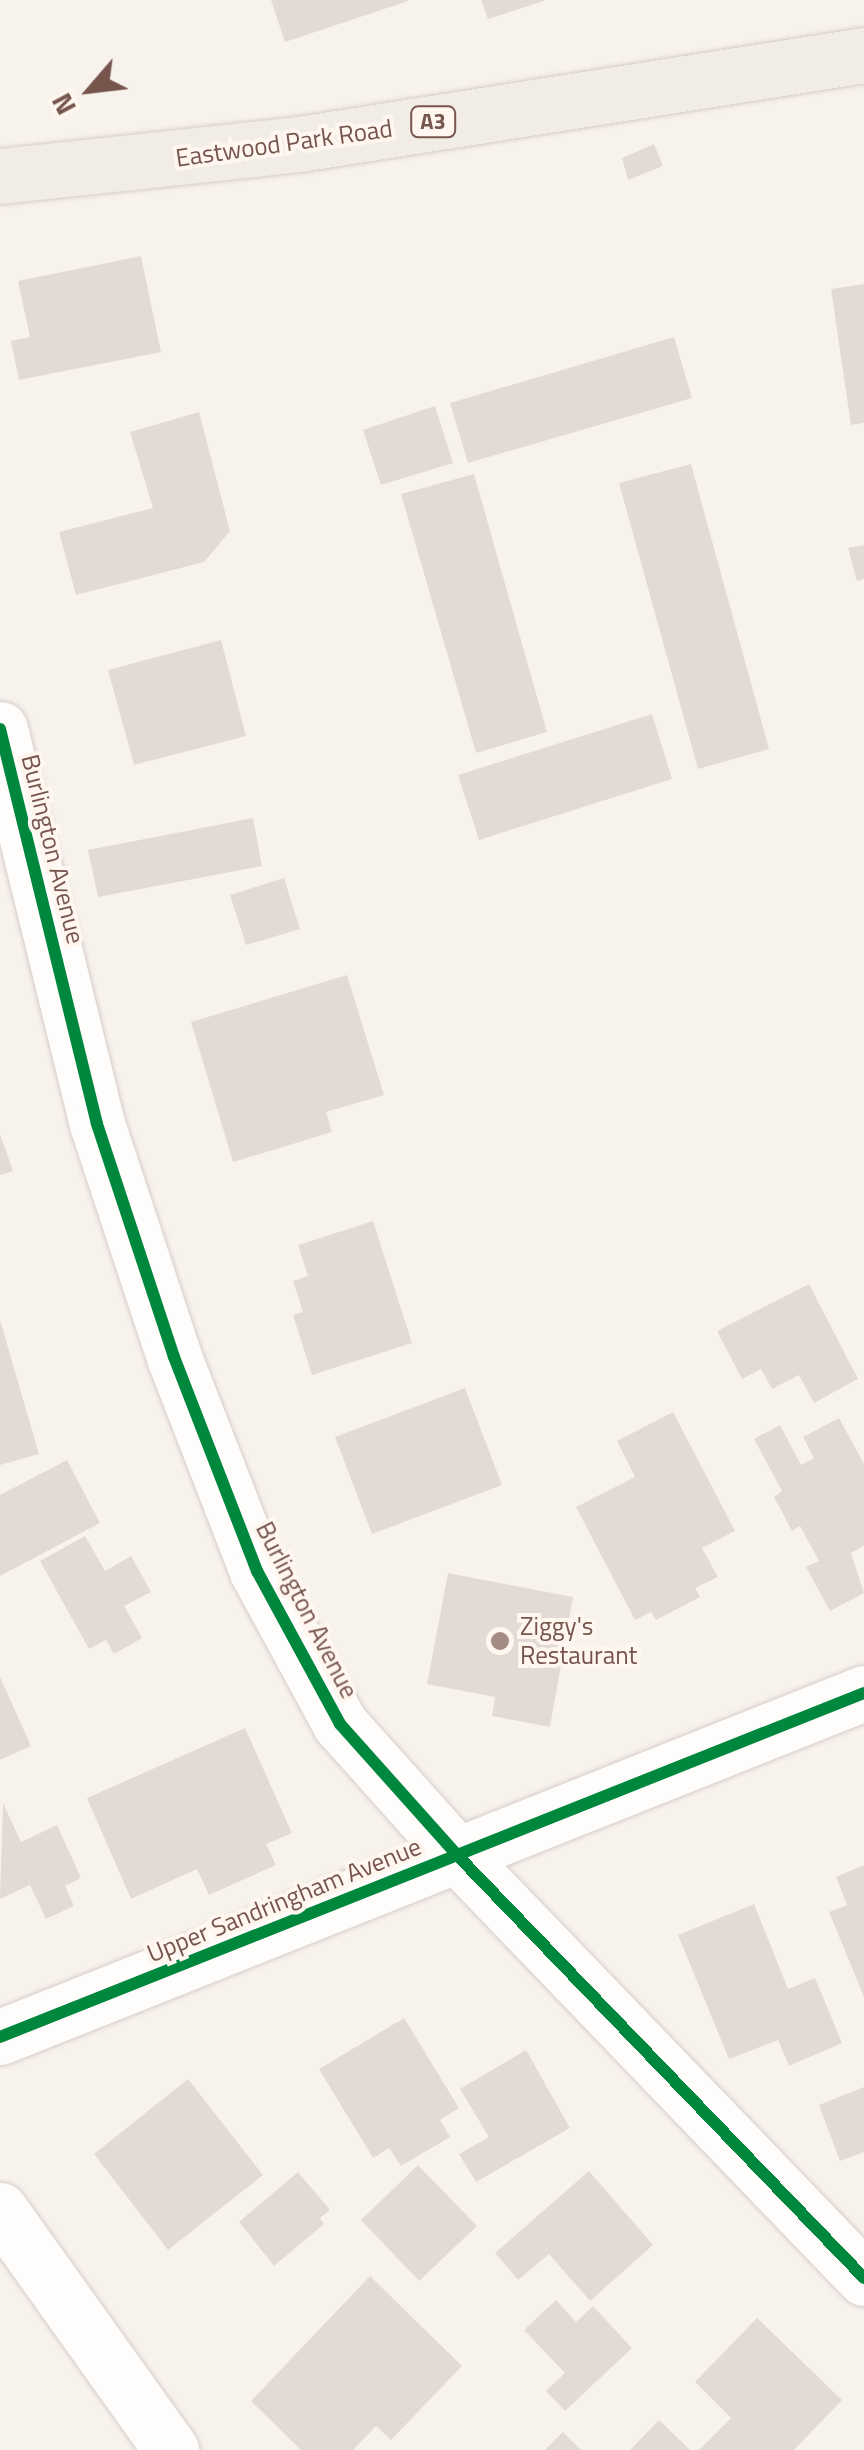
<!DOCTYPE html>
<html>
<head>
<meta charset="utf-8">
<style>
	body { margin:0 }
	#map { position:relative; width:864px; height:2450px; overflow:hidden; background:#f8f2ed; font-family:"Titillium Web",sans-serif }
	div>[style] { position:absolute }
	.building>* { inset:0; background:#e4dad5 }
	.roads { filter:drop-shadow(0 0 2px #d6cdca) drop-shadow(0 0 2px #d6cdca) }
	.minor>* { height:55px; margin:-27.5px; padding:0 27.5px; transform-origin:27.5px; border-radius:27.5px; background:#fefdfc }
	.major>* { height:55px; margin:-27.5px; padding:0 27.5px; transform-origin:27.5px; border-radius:27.5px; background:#f2ece7 }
	.cycleway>* { height:12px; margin:-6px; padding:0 6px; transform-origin:6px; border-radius:6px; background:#00873e }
	.dots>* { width:28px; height:28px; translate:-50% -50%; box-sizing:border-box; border:5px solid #fef6ef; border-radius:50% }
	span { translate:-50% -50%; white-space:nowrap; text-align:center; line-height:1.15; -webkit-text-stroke:8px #fef6ef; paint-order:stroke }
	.shield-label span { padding:2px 8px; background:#fef6ef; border:2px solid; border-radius:8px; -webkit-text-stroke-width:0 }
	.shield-label { font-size:22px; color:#76554d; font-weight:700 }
	.street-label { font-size:25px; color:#76554d }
	.poi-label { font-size:25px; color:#76554d }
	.left { translate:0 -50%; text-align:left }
	.north { position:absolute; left:40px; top:40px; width:100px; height:100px; -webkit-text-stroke:8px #fef6ef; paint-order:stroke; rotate:242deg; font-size:28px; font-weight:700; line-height:40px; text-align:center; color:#76554d }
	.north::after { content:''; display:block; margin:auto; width:35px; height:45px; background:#76554d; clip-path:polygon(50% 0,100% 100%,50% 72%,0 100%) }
</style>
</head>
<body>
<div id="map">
	<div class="building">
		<i style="clip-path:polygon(271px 0,408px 0,408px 1px,285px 42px)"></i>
		<i style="clip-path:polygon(481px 0,544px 0,544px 1px,488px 19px)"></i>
		<i style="clip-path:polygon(654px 144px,663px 166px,628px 180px,622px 158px)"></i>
		<i style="clip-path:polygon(141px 256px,161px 352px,19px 380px,11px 341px,30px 337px,18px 281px)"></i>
		<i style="clip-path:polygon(864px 284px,864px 423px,851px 425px,831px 289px)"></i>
		<i style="clip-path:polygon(674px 337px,692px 398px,468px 463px,450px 403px)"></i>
		<i style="clip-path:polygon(435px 406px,453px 463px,381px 485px,363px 430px)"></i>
		<i style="clip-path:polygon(199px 412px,230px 531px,204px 562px,76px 595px,59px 532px,153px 508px,130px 432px)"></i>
		<i style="clip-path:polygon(691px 464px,769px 749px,698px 769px,619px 483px)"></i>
		<i style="clip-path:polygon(474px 474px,547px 732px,476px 753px,401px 494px)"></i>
		<i style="clip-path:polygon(864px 545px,864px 579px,857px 581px,848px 548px)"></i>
		<i style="clip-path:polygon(221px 640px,246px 736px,134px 765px,108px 670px)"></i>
		<i style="clip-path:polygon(652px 714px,672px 779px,479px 840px,458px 775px)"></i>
		<i style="clip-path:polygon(253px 818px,262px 866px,98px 897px,88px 850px)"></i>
		<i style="clip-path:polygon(284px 878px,300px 929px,246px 945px,230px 895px)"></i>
		<i style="clip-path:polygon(347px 975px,384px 1095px,326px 1112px,332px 1132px,233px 1162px,191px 1022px)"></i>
		<i style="clip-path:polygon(0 1134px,13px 1171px,0 1175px)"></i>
		<i style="clip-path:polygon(373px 1221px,412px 1343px,312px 1375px,293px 1315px,303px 1312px,293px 1281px,308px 1276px,298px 1245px)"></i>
		<i style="clip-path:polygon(809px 1284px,858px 1379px,814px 1403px,799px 1375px,772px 1389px,761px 1369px,742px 1379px,717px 1331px)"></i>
		<i style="clip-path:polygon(0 1320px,39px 1454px,0 1465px)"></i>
		<i style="clip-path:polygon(465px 1388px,502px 1485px,372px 1534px,335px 1437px)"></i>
		<i style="clip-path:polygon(673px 1412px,735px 1531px,702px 1548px,718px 1577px,695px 1588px,700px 1597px,656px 1620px,651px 1612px,635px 1620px,576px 1507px,635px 1477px,617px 1441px)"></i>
		<i style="clip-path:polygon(839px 1418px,864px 1464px,864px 1546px,851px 1553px,864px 1593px,830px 1611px,806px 1567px,819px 1561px,800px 1526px,792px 1531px,774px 1497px,782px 1491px,754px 1439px,780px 1425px,801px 1465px,814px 1458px,803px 1437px)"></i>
		<i style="clip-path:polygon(67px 1460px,100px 1523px,0 1576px,0 1495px)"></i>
		<i style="clip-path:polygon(85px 1536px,105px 1571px,131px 1556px,151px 1592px,124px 1606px,142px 1638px,114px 1654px,106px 1640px,89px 1649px,40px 1561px)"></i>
		<i style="clip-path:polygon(448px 1573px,573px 1597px,550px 1727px,492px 1716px,495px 1697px,427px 1684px)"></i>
		<i style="clip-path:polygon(0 1677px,31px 1746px,0 1760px)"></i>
		<i style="clip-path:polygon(245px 1728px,292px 1833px,266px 1844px,276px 1865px,209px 1895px,197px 1869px,131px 1899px,87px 1798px)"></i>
		<i style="clip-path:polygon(3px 1803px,21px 1842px,57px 1825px,81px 1878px,65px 1886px,74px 1906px,46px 1919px,30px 1885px,0 1899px)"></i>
		<i style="clip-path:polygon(864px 1865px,864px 1997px,829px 1912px,847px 1905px,836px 1877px)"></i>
		<i style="clip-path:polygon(754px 1904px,788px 1989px,815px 1978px,842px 2043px,789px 2066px,778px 2040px,729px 2059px,678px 1935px)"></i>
		<i style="clip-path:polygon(404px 2018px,459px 2108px,440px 2120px,450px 2137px,401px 2166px,389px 2148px,373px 2158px,319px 2069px)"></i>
		<i style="clip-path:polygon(526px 2050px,570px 2128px,476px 2182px,459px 2154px,489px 2137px,460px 2089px)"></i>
		<i style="clip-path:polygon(188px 2079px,263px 2175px,168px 2250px,94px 2154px)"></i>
		<i style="clip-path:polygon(864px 2087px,864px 2152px,840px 2161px,819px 2105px)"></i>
		<i style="clip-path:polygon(418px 2165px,477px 2226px,419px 2281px,361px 2220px)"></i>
		<i style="clip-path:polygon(589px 2171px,653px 2245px,590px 2301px,549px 2254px,518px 2280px,495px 2253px)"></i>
		<i style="clip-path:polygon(298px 2172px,330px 2210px,320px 2218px,324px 2224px,274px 2266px,239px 2222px)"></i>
		<i style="clip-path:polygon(370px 2276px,462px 2366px,391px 2440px,376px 2426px,353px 2450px,301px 2450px,251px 2401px)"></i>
		<i style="clip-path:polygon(556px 2300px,576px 2322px,593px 2306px,632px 2348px,565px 2411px,546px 2391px,565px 2373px,524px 2330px)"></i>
		<i style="clip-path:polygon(757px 2318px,842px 2400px,794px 2450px,699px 2450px,731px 2418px,695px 2382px)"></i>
		<i style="clip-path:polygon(659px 2420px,690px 2450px,630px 2450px)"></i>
		<i style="clip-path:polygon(563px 2432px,581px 2450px,545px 2450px)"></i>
	</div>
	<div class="roads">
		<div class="minor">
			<i style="left:0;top:729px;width:407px;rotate:76.2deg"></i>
			<i style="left:97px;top:1124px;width:245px;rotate:71.7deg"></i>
			<i style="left:174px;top:1357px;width:230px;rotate:68.8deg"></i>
			<i style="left:257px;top:1571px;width:174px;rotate:61.5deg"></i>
			<i style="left:340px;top:1724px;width:176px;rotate:48.2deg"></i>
			<i style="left:457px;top:1855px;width:587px;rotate:46.1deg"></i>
			<i style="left:0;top:2037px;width:930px;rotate:-21.71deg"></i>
			<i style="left:0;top:2210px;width:295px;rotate:54.5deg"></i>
		</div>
		<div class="major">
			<i style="left:0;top:176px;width:301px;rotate:-6.1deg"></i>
			<i style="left:299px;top:144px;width:572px;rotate:-8.95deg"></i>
		</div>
	</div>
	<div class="cycleway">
		<i style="left:0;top:729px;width:407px;rotate:76.2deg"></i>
		<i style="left:97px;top:1124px;width:245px;rotate:71.7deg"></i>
		<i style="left:174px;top:1357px;width:230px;rotate:68.8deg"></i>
		<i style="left:257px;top:1571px;width:174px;rotate:61.5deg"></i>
		<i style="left:340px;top:1724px;width:176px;rotate:48.2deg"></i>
		<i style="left:457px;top:1855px;width:587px;rotate:46.1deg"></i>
		<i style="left:0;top:2037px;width:930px;rotate:-21.71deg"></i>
	</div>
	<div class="dots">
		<i style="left:500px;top:1641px;background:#a48c85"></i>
	</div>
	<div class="shield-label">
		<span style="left:433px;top:122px">A3</span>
	</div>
	<div class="street-label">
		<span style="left:284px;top:143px;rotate:-8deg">Eastwood Park Road</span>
		<span style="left:53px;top:849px;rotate:76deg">Burlington Avenue</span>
		<span style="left:307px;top:1610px;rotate:63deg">Burlington Avenue</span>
		<span style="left:284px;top:1900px;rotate:-22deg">Upper Sandringham Avenue</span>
	</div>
	<div class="poi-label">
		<span class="left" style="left:520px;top:1641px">Ziggy's<br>Restaurant</span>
	</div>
	<div class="north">N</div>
</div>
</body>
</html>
